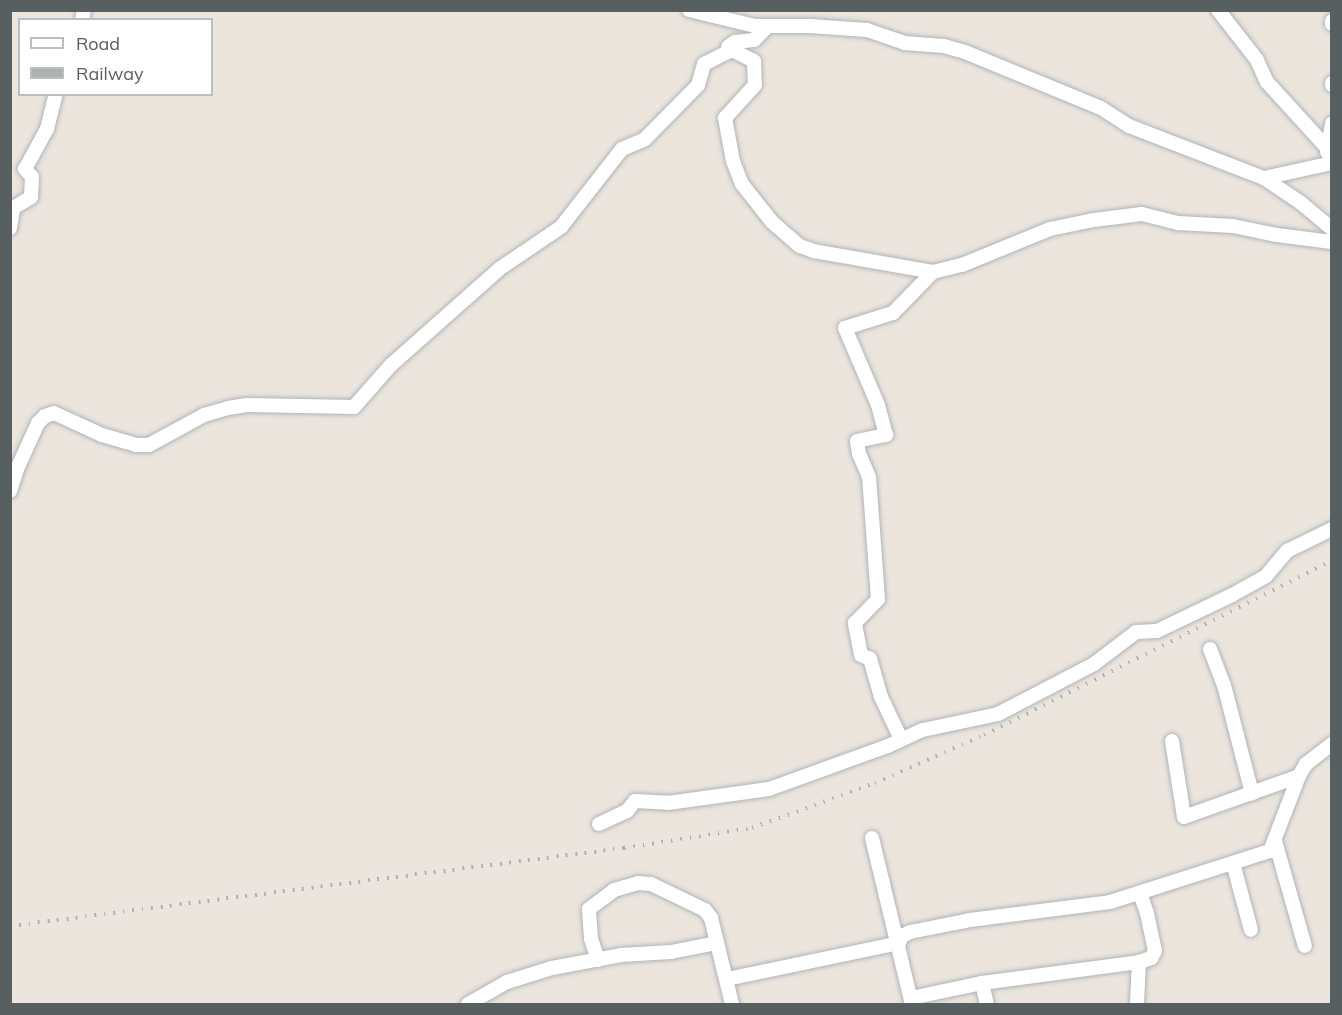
<!DOCTYPE html>
<html>
<head>
<meta charset="utf-8">
<style>
	body { margin:0 }
	#map { position:relative; width:1342px; height:1015px; overflow:hidden; background:#ece5de; font-family:Mulish,sans-serif }
	div>[style] { position:absolute }
	.roads { filter:drop-shadow(0 0 2px #b0b5b8) drop-shadow(0 0 2px #b0b5b8) }
	.street>* { height:14px; margin:-7px; padding:0 7px; transform-origin:7px; border-radius:7px; background:#fff }
	.rail>* { height:4px; margin-top:-2px; transform-origin:0; background:repeating-linear-gradient(90deg,#afb0b1 0 1.5px,transparent 0 9.5px) }
	span { translate:-50% -50%; white-space:nowrap; text-align:center; line-height:1.15; -webkit-text-stroke:6px #fff; paint-order:stroke }
	.frame { position:absolute; inset:0; border:12px solid #585f61; pointer-events:none }
	.legend { position:absolute; left:18px; top:18px; width:195px; height:78px; box-sizing:border-box; background:#fff; border:2px solid #bcbfc0; margin:0; padding:8px 10px; list-style:none; font-size:18px; color:#585f61 }
	.legend li { display:flex; align-items:center; gap:12px; height:30px }
	.legend b { width:30px; border:2px solid #bcbfc0 }
</style>
</head>
<body>
<div id="map">
	<div class="roads">
		<div class="street">
			<i style="left:689px;top:10px;width:68px;rotate:13.6deg"></i>
			<i style="left:755px;top:26px;width:55px"></i>
			<i style="left:810px;top:26px;width:57px;rotate:4deg"></i>
			<i style="left:867px;top:30px;width:39px;rotate:19deg"></i>
			<i style="left:904px;top:43px;width:40px;rotate:4.3deg"></i>
			<i style="left:944px;top:46px;width:22px;rotate:16deg"></i>
			<i style="left:965px;top:52px;width:147px;rotate:22.4deg"></i>
			<i style="left:1101px;top:108px;width:33px;rotate:33deg"></i>
			<i style="left:1129px;top:126px;width:145px;rotate:21.1deg"></i>
			<i style="left:1264px;top:178px;width:45px;rotate:34deg"></i>
			<i style="left:1301px;top:203px;width:40px;rotate:40deg"></i>
			<i style="left:1218px;top:10px;width:63px;rotate:52deg"></i>
			<i style="left:1257px;top:60px;width:24px;rotate:66deg"></i>
			<i style="left:1267px;top:82px;width:89px;rotate:47.7deg"></i>
			<i style="left:82px;top:20px;width:10px;rotate:-79deg"></i>
			<i style="left:1332px;top:21px;width:3px;rotate:90deg"></i>
			<i style="left:734px;top:44px;width:6px;rotate:108deg"></i>
			<i style="left:732px;top:50px;width:25px;rotate:27deg"></i>
			<i style="left:754px;top:61px;width:24px;rotate:88deg"></i>
			<i style="left:755px;top:85px;width:45px;rotate:132.3deg"></i>
			<i style="left:725px;top:118px;width:44px;rotate:79.5deg"></i>
			<i style="left:733px;top:161px;width:25px;rotate:69deg"></i>
			<i style="left:742px;top:184px;width:48px;rotate:51.7deg"></i>
			<i style="left:772px;top:222px;width:37px;rotate:41deg"></i>
			<i style="left:800px;top:246px;width:15px;rotate:20deg"></i>
			<i style="left:814px;top:251px;width:121px;rotate:10deg"></i>
			<i style="left:728px;top:47px;width:9px;rotate:-36deg"></i>
			<i style="left:735px;top:42px;width:19px;rotate:-6deg"></i>
			<i style="left:754px;top:40px;width:20px;rotate:-45deg"></i>
			<i style="left:1332px;top:83px;width:2px;rotate:90deg"></i>
			<i style="left:1327px;top:152px;width:29px;rotate:-80deg"></i>
			<i style="left:1264px;top:178px;width:70px;rotate:-12.4deg"></i>
			<i style="left:10px;top:228px;width:20px;rotate:-81deg"></i>
			<i style="left:13px;top:208px;width:21px;rotate:-31deg"></i>
			<i style="left:31px;top:197px;width:20px;rotate:-87deg"></i>
			<i style="left:32px;top:177px;width:11px;rotate:-131deg"></i>
			<i style="left:25px;top:169px;width:46px;rotate:-61.2deg"></i>
			<i style="left:47px;top:129px;width:36px;rotate:-76deg"></i>
			<i style="left:10px;top:491px;width:23px;rotate:-72deg"></i>
			<i style="left:17px;top:469px;width:51px;rotate:-65.5deg"></i>
			<i style="left:38px;top:423px;width:10px;rotate:-45deg"></i>
			<i style="left:45px;top:416px;width:9px;rotate:-18deg"></i>
			<i style="left:54px;top:413px;width:53px;rotate:24.6deg"></i>
			<i style="left:102px;top:435px;width:35px;rotate:16deg"></i>
			<i style="left:136px;top:445px;width:13px"></i>
			<i style="left:149px;top:445px;width:63px;rotate:-28.6deg"></i>
			<i style="left:204px;top:415px;width:25px;rotate:-16deg"></i>
			<i style="left:228px;top:408px;width:19px;rotate:-9deg"></i>
			<i style="left:247px;top:405px;width:107px;rotate:1.1deg"></i>
			<i style="left:354px;top:407px;width:56px;rotate:-48.6deg"></i>
			<i style="left:391px;top:365px;width:144px;rotate:-41.6deg"></i>
			<i style="left:499px;top:269px;width:75px;rotate:-34.1deg"></i>
			<i style="left:561px;top:227px;width:99px;rotate:-52deg"></i>
			<i style="left:622px;top:149px;width:25px;rotate:-23deg"></i>
			<i style="left:645px;top:139px;width:76px;rotate:-45.5deg"></i>
			<i style="left:698px;top:85px;width:22px;rotate:-74deg"></i>
			<i style="left:704px;top:64px;width:31px;rotate:-27deg"></i>
			<i style="left:1210px;top:649px;width:39px;rotate:69deg"></i>
			<i style="left:1224px;top:685px;width:112px;rotate:75.5deg"></i>
			<i style="left:901px;top:739px;width:47px;rotate:-115.5deg"></i>
			<i style="left:881px;top:697px;width:40px;rotate:-106deg"></i>
			<i style="left:870px;top:659px;width:10px;rotate:-156deg"></i>
			<i style="left:861px;top:655px;width:33px;rotate:-101deg"></i>
			<i style="left:855px;top:623px;width:33px;rotate:-46deg"></i>
			<i style="left:878px;top:599px;width:122px;rotate:-94.2deg"></i>
			<i style="left:869px;top:477px;width:25px;rotate:-113deg"></i>
			<i style="left:859px;top:454px;width:13px;rotate:-99deg"></i>
			<i style="left:857px;top:441px;width:30px;rotate:-12deg"></i>
			<i style="left:886px;top:435px;width:31px;rotate:-105deg"></i>
			<i style="left:878px;top:405px;width:84px;rotate:-113.2deg"></i>
			<i style="left:845px;top:328px;width:50px;rotate:-17.4deg"></i>
			<i style="left:893px;top:313px;width:57px;rotate:-45.7deg"></i>
			<i style="left:933px;top:272px;width:30px;rotate:-14deg"></i>
			<i style="left:962px;top:265px;width:95px;rotate:-22.2deg"></i>
			<i style="left:1050px;top:229px;width:45px;rotate:-11.6deg"></i>
			<i style="left:1094px;top:220px;width:48px;rotate:-7.1deg"></i>
			<i style="left:1142px;top:214px;width:37px;rotate:14deg"></i>
			<i style="left:1178px;top:223px;width:55px;rotate:3.1deg"></i>
			<i style="left:1233px;top:226px;width:45px;rotate:11.6deg"></i>
			<i style="left:1277px;top:235px;width:55px;rotate:7.3deg"></i>
			<i style="left:1172px;top:741px;width:77px;rotate:81deg"></i>
			<i style="left:1184px;top:817px;width:122px;rotate:-19.6deg"></i>
			<i style="left:599px;top:824px;width:31px;rotate:-25deg"></i>
			<i style="left:627px;top:811px;width:13px;rotate:-51deg"></i>
			<i style="left:635px;top:801px;width:33px;rotate:3deg"></i>
			<i style="left:668px;top:803px;width:102px;rotate:-7.9deg"></i>
			<i style="left:769px;top:789px;width:127px;rotate:-19.9deg"></i>
			<i style="left:888px;top:746px;width:38px;rotate:-25deg"></i>
			<i style="left:923px;top:730px;width:77px;rotate:-12deg"></i>
			<i style="left:998px;top:714px;width:108px;rotate:-27.5deg"></i>
			<i style="left:1094px;top:664px;width:53px;rotate:-37.3deg"></i>
			<i style="left:1136px;top:632px;width:21px;rotate:-3deg"></i>
			<i style="left:1157px;top:631px;width:83px;rotate:-25.6deg"></i>
			<i style="left:1232px;top:595px;width:39px;rotate:-29deg"></i>
			<i style="left:1266px;top:576px;width:33px;rotate:-50deg"></i>
			<i style="left:1287px;top:551px;width:50px;rotate:-26.1deg"></i>
			<i style="left:872px;top:838px;width:171px;rotate:76.5deg"></i>
			<i style="left:1275px;top:841px;width:109px;rotate:74.1deg"></i>
			<i style="left:1233px;top:863px;width:69px;rotate:75deg"></i>
			<i style="left:598px;top:960px;width:22px;rotate:-108deg"></i>
			<i style="left:591px;top:939px;width:30px;rotate:-94deg"></i>
			<i style="left:589px;top:909px;width:31px;rotate:-37deg"></i>
			<i style="left:614px;top:890px;width:25px;rotate:-16deg"></i>
			<i style="left:638px;top:883px;width:13px;rotate:4deg"></i>
			<i style="left:651px;top:884px;width:60px;rotate:25.7deg"></i>
			<i style="left:705px;top:910px;width:10px;rotate:53deg"></i>
			<i style="left:711px;top:918px;width:89px;rotate:76.3deg"></i>
			<i style="left:727px;top:979px;width:176px;rotate:-11.8deg"></i>
			<i style="left:899px;top:943px;width:8px;rotate:-67deg"></i>
			<i style="left:902px;top:936px;width:9px;rotate:-27deg"></i>
			<i style="left:910px;top:932px;width:61px;rotate:-11.3deg"></i>
			<i style="left:970px;top:920px;width:141px;rotate:-7.3deg"></i>
			<i style="left:1110px;top:902px;width:168px;rotate:-17.7deg"></i>
			<i style="left:1270px;top:851px;width:80px;rotate:-68.9deg"></i>
			<i style="left:1299px;top:776px;width:14px;rotate:-60deg"></i>
			<i style="left:1306px;top:764px;width:33px;rotate:-38deg"></i>
			<i style="left:982px;top:983px;width:22px;rotate:77deg"></i>
			<i style="left:911px;top:998px;width:73px;rotate:-11.9deg"></i>
			<i style="left:982px;top:983px;width:158px;rotate:-7.6deg"></i>
			<i style="left:468px;top:1004px;width:45px;rotate:-29.4deg"></i>
			<i style="left:507px;top:982px;width:47px;rotate:-17.3deg"></i>
			<i style="left:552px;top:968px;width:70px;rotate:-10.7deg"></i>
			<i style="left:621px;top:955px;width:50px;rotate:-3.4deg"></i>
			<i style="left:671px;top:952px;width:47px;rotate:-11.1deg"></i>
			<i style="left:1137px;top:1004px;width:42px;rotate:-87.3deg"></i>
			<i style="left:1139px;top:962px;width:13px;rotate:-18deg"></i>
			<i style="left:1151px;top:958px;width:8px;rotate:-60deg"></i>
			<i style="left:1155px;top:951px;width:39px;rotate:-102deg"></i>
			<i style="left:1147px;top:913px;width:20px;rotate:-110deg"></i>
		</div>
	</div>
	<div class="rail">
		<i style="left:10px;top:926px;width:619px;rotate:-7.24deg"></i>
		<i style="left:624px;top:848px;width:130px;rotate:-8.9deg"></i>
		<i style="left:752px;top:828px;width:131px;rotate:-20.1deg"></i>
		<i style="left:875px;top:783px;width:119px;rotate:-23.8deg"></i>
		<i style="left:984px;top:735px;width:389px;rotate:-26.6deg"></i>
	</div>
	<div class="frame"></div>
	<ul class="legend">
	<li><b style="height:8px;background:#fff"></b>Road</li>
	<li><b style="height:8px;background:#afb0b1"></b>Railway</li>
	</ul>
</div>
</body>
</html>
